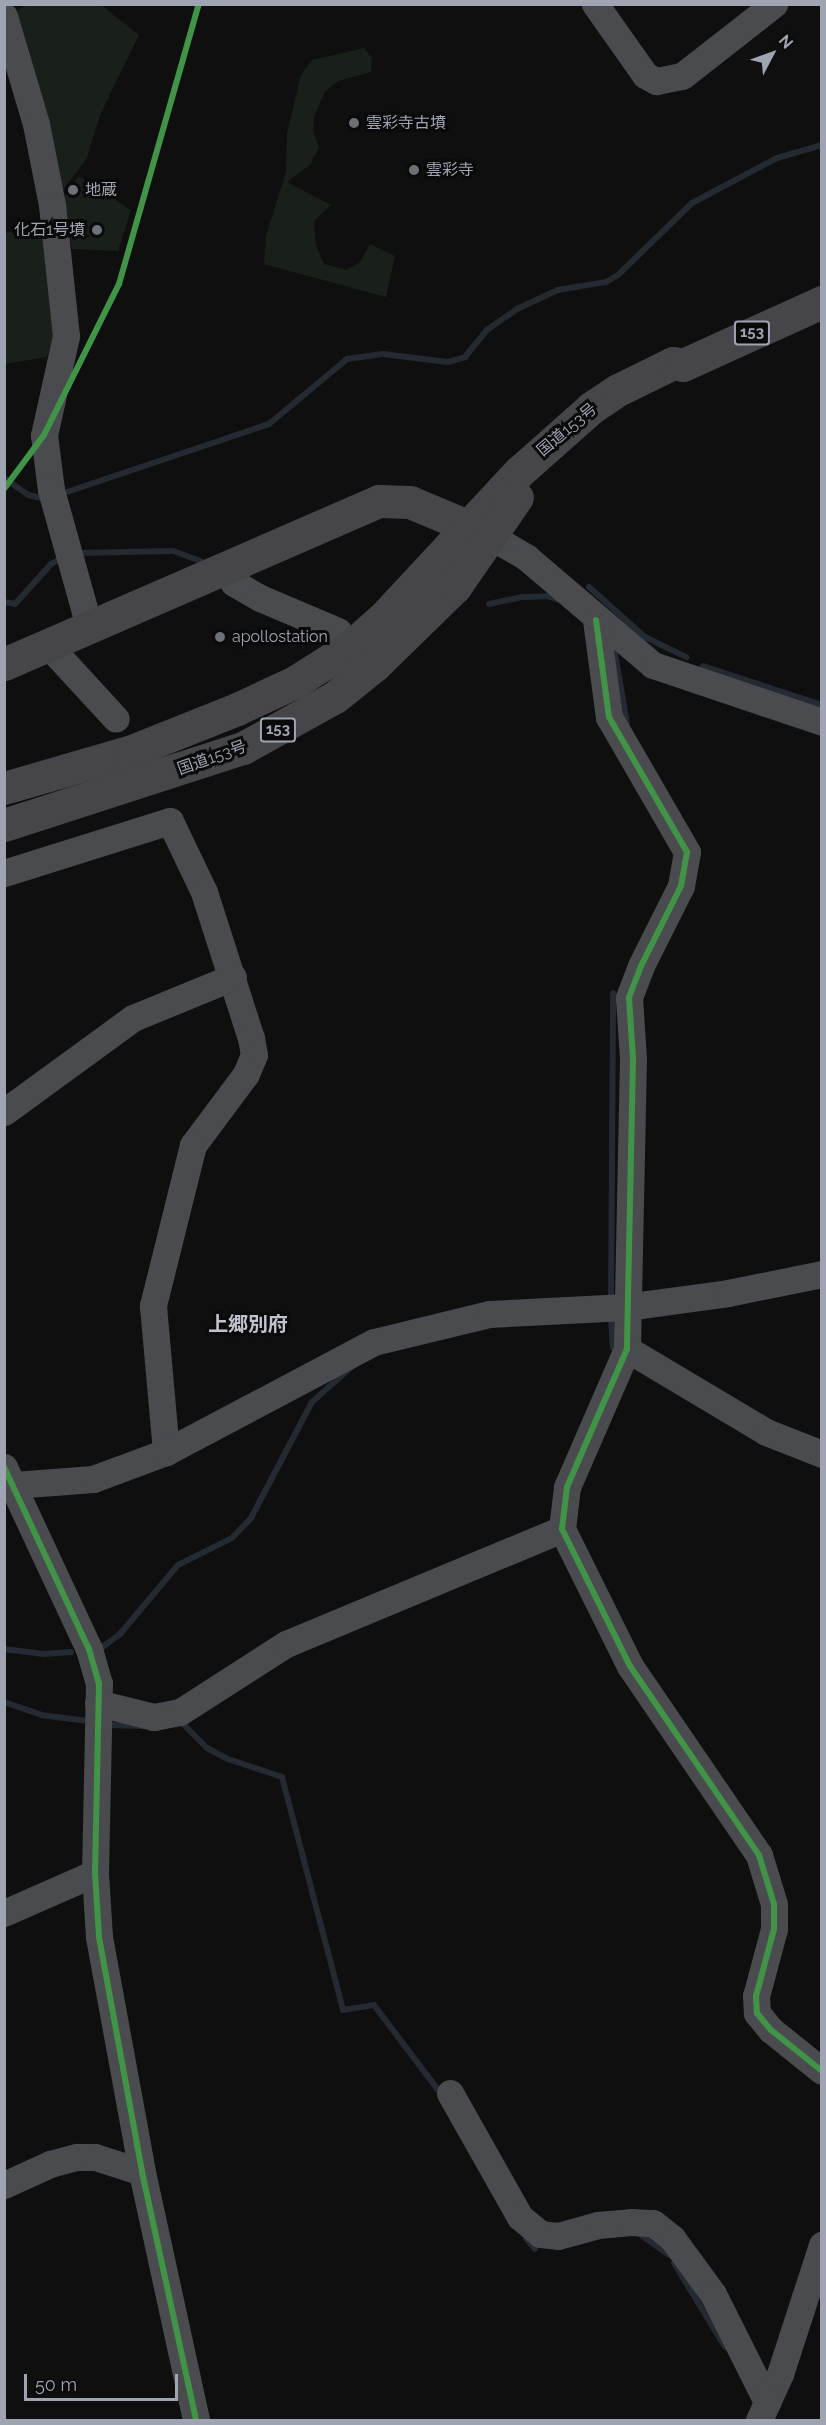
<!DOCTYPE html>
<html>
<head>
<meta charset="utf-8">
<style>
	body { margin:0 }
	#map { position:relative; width:826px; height:2425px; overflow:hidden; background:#0f0f10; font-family:Raleway,"Noto Sans JP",sans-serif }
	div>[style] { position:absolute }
	.green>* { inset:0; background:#19201a }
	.stream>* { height:6px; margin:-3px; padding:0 3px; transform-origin:3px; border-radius:3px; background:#232a31 }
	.minor>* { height:27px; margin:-13.5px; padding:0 13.5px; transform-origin:13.5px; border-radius:13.5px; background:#4a4b4f }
	.highway>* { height:33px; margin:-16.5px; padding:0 16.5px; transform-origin:16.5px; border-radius:16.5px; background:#46464a }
	.cycleway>* { height:6px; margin:-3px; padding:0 3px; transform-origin:3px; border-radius:3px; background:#419447 }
	.dots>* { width:16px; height:16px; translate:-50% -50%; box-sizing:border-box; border:3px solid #0a0a0b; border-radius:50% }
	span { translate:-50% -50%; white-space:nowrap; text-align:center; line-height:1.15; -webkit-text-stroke:6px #0a0a0b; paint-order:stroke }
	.shield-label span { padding:2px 4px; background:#0a0a0b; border:2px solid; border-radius:4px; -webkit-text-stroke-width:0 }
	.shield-label { font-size:15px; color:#9fa4b2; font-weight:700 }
	.poi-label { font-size:16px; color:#9fa4b2 }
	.left { translate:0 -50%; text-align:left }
	.right { translate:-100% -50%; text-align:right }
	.street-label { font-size:16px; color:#9fa4b2 }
	.quarter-label { font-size:20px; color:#c0c3ce; font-weight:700 }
	.frame { position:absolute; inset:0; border:6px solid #9fa4b2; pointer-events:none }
	.north { position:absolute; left:742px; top:24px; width:60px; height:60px; -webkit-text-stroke:4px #0a0a0b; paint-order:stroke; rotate:49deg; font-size:16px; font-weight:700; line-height:24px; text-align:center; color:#9fa4b2 }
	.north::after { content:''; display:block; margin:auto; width:21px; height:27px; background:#9fa4b2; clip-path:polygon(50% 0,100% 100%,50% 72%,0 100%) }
	.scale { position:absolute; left:24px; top:2374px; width:154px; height:27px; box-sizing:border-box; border:3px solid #9fa4b2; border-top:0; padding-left:8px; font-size:18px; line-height:21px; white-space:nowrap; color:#9fa4b2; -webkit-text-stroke:4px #0a0a0b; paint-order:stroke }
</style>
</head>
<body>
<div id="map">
	<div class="green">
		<i style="clip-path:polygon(26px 5px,101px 5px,139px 35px,100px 115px,86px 160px,63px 190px,15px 12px)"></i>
		<i style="clip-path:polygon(364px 48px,372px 58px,371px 72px,338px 81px,325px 91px,314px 117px,313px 131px,319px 147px,310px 165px,287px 182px,331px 205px,314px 221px,316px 246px,324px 264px,346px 270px,359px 263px,370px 244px,395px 256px,386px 297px,264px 264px,266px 236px,286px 172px,287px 133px,301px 75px,312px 60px)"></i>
		<i style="clip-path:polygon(79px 176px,131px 210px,118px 251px,72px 249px,64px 197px)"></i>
		<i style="clip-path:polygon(44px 227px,55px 331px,47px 357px,5px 364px,5px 233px)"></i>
	</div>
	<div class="stream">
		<i style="left:4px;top:478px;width:29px;rotate:35deg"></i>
		<i style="left:28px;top:495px;width:17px;rotate:13deg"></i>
		<i style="left:58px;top:495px;width:223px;rotate:-18.6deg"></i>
		<i style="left:269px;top:424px;width:102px;rotate:-39.8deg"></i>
		<i style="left:347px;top:359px;width:36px;rotate:-8deg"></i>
		<i style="left:383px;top:354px;width:65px;rotate:7deg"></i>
		<i style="left:448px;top:362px;width:18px;rotate:-16deg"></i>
		<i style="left:465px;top:357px;width:35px;rotate:-51deg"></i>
		<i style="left:487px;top:330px;width:37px;rotate:-35deg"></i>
		<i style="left:517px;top:309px;width:45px;rotate:-24.9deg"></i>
		<i style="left:558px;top:290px;width:49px;rotate:-9.5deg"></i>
		<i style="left:606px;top:282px;width:14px;rotate:-30deg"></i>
		<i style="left:618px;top:275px;width:103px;rotate:-44.2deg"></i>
		<i style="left:692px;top:203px;width:96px;rotate:-27.9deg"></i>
		<i style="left:777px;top:158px;width:47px;rotate:-16.1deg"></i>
		<i style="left:77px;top:553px;width:96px;rotate:-1.2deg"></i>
		<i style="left:173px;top:551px;width:30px;rotate:20deg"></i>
		<i style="left:589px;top:587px;width:75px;rotate:41.8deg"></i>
		<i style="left:645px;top:637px;width:46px;rotate:26deg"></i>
		<i style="left:4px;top:602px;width:11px;rotate:10deg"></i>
		<i style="left:15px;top:604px;width:54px;rotate:-48deg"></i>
		<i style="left:51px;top:564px;width:10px;rotate:-29deg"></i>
		<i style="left:489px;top:604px;width:35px;rotate:-12deg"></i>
		<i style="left:523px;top:597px;width:24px;rotate:-2deg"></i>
		<i style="left:547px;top:596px;width:13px;rotate:18deg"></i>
		<i style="left:614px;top:648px;width:76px;rotate:80.2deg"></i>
		<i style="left:703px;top:666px;width:125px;rotate:18.1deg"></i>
		<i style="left:611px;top:1299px;width:306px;rotate:-89.6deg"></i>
		<i style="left:611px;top:1319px;width:29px;rotate:86deg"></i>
		<i style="left:101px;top:1648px;width:24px;rotate:-36deg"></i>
		<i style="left:120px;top:1634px;width:90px;rotate:-50deg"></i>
		<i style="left:178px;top:1565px;width:60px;rotate:-26.6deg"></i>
		<i style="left:232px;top:1538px;width:28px;rotate:-46deg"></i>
		<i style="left:251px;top:1518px;width:131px;rotate:-62.3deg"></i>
		<i style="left:312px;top:1402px;width:59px;rotate:-41.6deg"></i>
		<i style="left:4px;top:1649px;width:40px;rotate:7.1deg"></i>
		<i style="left:44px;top:1654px;width:27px;rotate:-4deg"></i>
		<i style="left:4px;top:1702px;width:39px;rotate:19deg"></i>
		<i style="left:41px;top:1715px;width:47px;rotate:7.3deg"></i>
		<i style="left:176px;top:1724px;width:6px;rotate:-9deg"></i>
		<i style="left:182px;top:1723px;width:35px;rotate:45deg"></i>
		<i style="left:207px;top:1748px;width:24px;rotate:28deg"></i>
		<i style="left:228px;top:1759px;width:57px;rotate:18.4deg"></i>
		<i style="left:282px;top:1777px;width:241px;rotate:75.3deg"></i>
		<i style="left:343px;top:2010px;width:31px;rotate:-9deg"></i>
		<i style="left:374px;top:2005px;width:106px;rotate:53deg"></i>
		<i style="left:110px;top:1725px;width:32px;rotate:2deg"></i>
		<i style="left:638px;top:2233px;width:38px;rotate:35deg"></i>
		<i style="left:526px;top:2238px;width:14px;rotate:51deg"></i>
		<i style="left:674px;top:2263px;width:98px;rotate:58.7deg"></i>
	</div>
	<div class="minor">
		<i style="left:595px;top:4px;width:87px;rotate:54.8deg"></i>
		<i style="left:645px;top:75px;width:13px;rotate:29deg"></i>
		<i style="left:656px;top:81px;width:26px;rotate:-11deg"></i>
		<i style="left:682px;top:76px;width:117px;rotate:-38deg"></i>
		<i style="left:4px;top:16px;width:113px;rotate:73.5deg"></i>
		<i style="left:36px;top:124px;width:83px;rotate:78.8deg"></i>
		<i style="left:52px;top:205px;width:132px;rotate:83.9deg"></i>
		<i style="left:66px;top:336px;width:101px;rotate:102.5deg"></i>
		<i style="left:44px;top:435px;width:55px;rotate:82.7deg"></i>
		<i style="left:51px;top:490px;width:141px;rotate:74.4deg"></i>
		<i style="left:490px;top:536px;width:42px;rotate:30.3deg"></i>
		<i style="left:526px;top:557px;width:167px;rotate:40.4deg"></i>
		<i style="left:653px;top:665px;width:178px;rotate:18.6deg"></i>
		<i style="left:222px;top:567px;width:20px;rotate:53deg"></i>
		<i style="left:234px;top:583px;width:30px;rotate:30deg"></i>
		<i style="left:260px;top:598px;width:85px;rotate:22.9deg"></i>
		<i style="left:596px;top:620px;width:98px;rotate:82.4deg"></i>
		<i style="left:609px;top:717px;width:156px;rotate:60deg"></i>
		<i style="left:687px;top:852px;width:35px;rotate:100deg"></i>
		<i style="left:681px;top:886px;width:89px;rotate:116.6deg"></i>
		<i style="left:641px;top:966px;width:34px;rotate:111deg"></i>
		<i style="left:629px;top:998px;width:61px;rotate:86.2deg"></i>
		<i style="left:633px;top:1059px;width:290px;rotate:91.2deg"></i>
		<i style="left:627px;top:1349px;width:150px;rotate:113.5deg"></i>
		<i style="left:567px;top:1487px;width:42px;rotate:96.8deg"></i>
		<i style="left:562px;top:1529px;width:153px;rotate:63.6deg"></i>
		<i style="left:630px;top:1666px;width:229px;rotate:55.7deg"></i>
		<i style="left:759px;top:1855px;width:51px;rotate:73deg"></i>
		<i style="left:774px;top:1904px;width:25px;rotate:90deg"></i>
		<i style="left:774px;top:1929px;width:69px;rotate:105deg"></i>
		<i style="left:756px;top:1996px;width:17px;rotate:87deg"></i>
		<i style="left:757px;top:2013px;width:22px;rotate:51deg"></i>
		<i style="left:771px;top:2030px;width:65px;rotate:38.8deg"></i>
		<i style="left:48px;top:645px;width:100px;rotate:47.4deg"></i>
		<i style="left:4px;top:873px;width:174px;rotate:-17.4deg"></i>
		<i style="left:170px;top:821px;width:79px;rotate:64.4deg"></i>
		<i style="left:204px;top:892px;width:153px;rotate:72.2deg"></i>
		<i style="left:251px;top:1038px;width:17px;rotate:80deg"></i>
		<i style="left:254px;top:1055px;width:21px;rotate:113deg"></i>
		<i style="left:246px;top:1074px;width:89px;rotate:126.7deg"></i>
		<i style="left:193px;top:1145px;width:166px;rotate:104deg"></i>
		<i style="left:153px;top:1306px;width:147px;rotate:84.9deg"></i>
		<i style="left:4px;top:1112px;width:160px;rotate:-36.1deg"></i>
		<i style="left:133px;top:1018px;width:108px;rotate:-22.3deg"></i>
		<i style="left:627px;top:1349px;width:162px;rotate:30.8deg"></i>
		<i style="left:766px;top:1432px;width:60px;rotate:21.4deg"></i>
		<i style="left:4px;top:1467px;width:201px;rotate:65deg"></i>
		<i style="left:89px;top:1649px;width:35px;rotate:74deg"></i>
		<i style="left:99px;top:1683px;width:190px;rotate:91.2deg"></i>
		<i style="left:95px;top:1873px;width:64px;rotate:86.4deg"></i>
		<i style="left:99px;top:1937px;width:239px;rotate:79.6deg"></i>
		<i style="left:142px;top:2172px;width:254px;rotate:77.7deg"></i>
		<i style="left:14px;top:1485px;width:79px;rotate:-4.3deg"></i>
		<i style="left:93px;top:1479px;width:78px;rotate:-20.3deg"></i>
		<i style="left:166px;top:1452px;width:235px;rotate:-27.9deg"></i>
		<i style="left:374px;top:1342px;width:118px;rotate:-13.7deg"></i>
		<i style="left:489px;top:1314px;width:137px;rotate:-2.9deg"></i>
		<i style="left:626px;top:1307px;width:103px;rotate:-7.8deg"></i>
		<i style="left:728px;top:1293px;width:96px;rotate:-11.4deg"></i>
		<i style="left:98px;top:1703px;width:58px;rotate:14deg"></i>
		<i style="left:154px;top:1717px;width:26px;rotate:-11deg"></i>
		<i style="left:180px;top:1712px;width:126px;rotate:-32.7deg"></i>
		<i style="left:286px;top:1644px;width:299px;rotate:-22.6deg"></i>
		<i style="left:4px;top:1913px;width:99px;rotate:-23.7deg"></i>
		<i style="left:450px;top:2093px;width:142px;rotate:60.6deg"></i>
		<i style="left:520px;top:2217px;width:26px;rotate:40deg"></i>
		<i style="left:540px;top:2234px;width:18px;rotate:6deg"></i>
		<i style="left:558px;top:2236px;width:41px;rotate:-15.4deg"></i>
		<i style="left:598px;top:2225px;width:33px;rotate:-5deg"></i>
		<i style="left:631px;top:2222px;width:22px;rotate:3deg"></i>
		<i style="left:653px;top:2223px;width:24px;rotate:38deg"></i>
		<i style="left:672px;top:2238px;width:69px;rotate:53.8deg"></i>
		<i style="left:713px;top:2294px;width:121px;rotate:63.4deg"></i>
		<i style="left:4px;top:2185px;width:51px;rotate:-24.5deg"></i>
		<i style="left:50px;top:2164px;width:28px;rotate:-15deg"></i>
		<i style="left:77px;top:2157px;width:18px"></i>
		<i style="left:95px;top:2157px;width:49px;rotate:17.7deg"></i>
		<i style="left:759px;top:2420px;width:51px;rotate:-65.5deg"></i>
		<i style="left:780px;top:2374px;width:136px;rotate:-72deg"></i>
	</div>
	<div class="highway">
		<i style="left:4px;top:664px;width:409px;rotate:-23.5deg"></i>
		<i style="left:379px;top:501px;width:31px;rotate:2deg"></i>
		<i style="left:410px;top:502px;width:82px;rotate:22.8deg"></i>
		<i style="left:4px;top:788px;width:130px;rotate:-16.1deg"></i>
		<i style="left:129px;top:752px;width:116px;rotate:-21.7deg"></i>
		<i style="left:237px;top:709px;width:64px;rotate:-25deg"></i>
		<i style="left:295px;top:682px;width:65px;rotate:-32.5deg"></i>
		<i style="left:350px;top:647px;width:47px;rotate:-41.5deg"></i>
		<i style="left:385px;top:616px;width:197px;rotate:-47.1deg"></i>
		<i style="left:519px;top:472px;width:96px;rotate:-41.6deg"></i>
		<i style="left:591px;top:408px;width:32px;rotate:-34deg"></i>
		<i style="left:618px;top:390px;width:61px;rotate:-26.1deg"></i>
		<i style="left:673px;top:363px;width:10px;rotate:11deg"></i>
		<i style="left:683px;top:365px;width:153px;rotate:-24.4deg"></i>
		<i style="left:4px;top:825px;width:251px;rotate:-17.9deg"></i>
		<i style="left:243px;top:748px;width:105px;rotate:-29deg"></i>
		<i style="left:335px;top:697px;width:51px;rotate:-38.7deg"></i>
		<i style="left:375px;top:665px;width:112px;rotate:-44.3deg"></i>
		<i style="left:455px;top:587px;width:109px;rotate:-55.4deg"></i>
	</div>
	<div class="cycleway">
		<i style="left:4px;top:489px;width:67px;rotate:-53.5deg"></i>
		<i style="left:44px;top:435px;width:169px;rotate:-63.6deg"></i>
		<i style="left:119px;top:284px;width:291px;rotate:-74.1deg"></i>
		<i style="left:596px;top:620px;width:98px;rotate:82.4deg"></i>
		<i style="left:609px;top:717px;width:156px;rotate:60deg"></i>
		<i style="left:687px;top:852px;width:35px;rotate:100deg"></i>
		<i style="left:681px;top:886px;width:89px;rotate:116.6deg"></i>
		<i style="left:641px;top:966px;width:34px;rotate:111deg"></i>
		<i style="left:629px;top:998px;width:61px;rotate:86.2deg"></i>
		<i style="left:633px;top:1059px;width:290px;rotate:91.2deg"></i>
		<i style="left:627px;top:1349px;width:150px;rotate:113.5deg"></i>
		<i style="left:567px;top:1487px;width:42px;rotate:96.8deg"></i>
		<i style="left:562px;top:1529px;width:153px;rotate:63.6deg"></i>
		<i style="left:630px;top:1666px;width:229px;rotate:55.7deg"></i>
		<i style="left:759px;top:1855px;width:51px;rotate:73deg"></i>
		<i style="left:774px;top:1904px;width:25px;rotate:90deg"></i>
		<i style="left:774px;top:1929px;width:69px;rotate:105deg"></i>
		<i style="left:756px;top:1996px;width:17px;rotate:87deg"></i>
		<i style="left:757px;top:2013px;width:22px;rotate:51deg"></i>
		<i style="left:771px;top:2030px;width:65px;rotate:38.8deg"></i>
		<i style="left:4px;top:1467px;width:201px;rotate:65deg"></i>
		<i style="left:89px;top:1649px;width:35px;rotate:74deg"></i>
		<i style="left:99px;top:1683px;width:190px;rotate:91.2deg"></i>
		<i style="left:95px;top:1873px;width:64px;rotate:86.4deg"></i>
		<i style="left:99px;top:1937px;width:239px;rotate:79.6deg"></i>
		<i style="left:142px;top:2172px;width:254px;rotate:77.7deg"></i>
	</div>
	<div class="dots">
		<i style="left:354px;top:123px;background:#6d7079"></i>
		<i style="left:414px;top:170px;background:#6d7079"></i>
		<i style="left:73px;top:190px;background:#6d7079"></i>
		<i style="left:97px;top:230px;background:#6d7079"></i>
		<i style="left:220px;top:637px;background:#6d7079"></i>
	</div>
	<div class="shield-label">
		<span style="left:752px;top:333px">153</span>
		<span style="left:278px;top:730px">153</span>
	</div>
	<div class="poi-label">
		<span class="left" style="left:366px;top:123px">雲彩寺古墳</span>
		<span class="left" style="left:426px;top:170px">雲彩寺</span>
		<span class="left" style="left:85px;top:190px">地蔵</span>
		<span class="right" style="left:85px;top:230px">化石1号墳</span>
		<span class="left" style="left:232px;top:637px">apollostation</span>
	</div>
	<div class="street-label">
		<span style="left:567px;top:430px;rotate:-40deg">国道153号</span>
		<span style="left:212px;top:758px;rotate:-20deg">国道153号</span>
	</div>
	<div class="quarter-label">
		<span style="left:248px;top:1324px">上郷別府</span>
	</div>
	<div class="frame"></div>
	<div class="north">N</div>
	<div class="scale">50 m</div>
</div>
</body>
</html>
